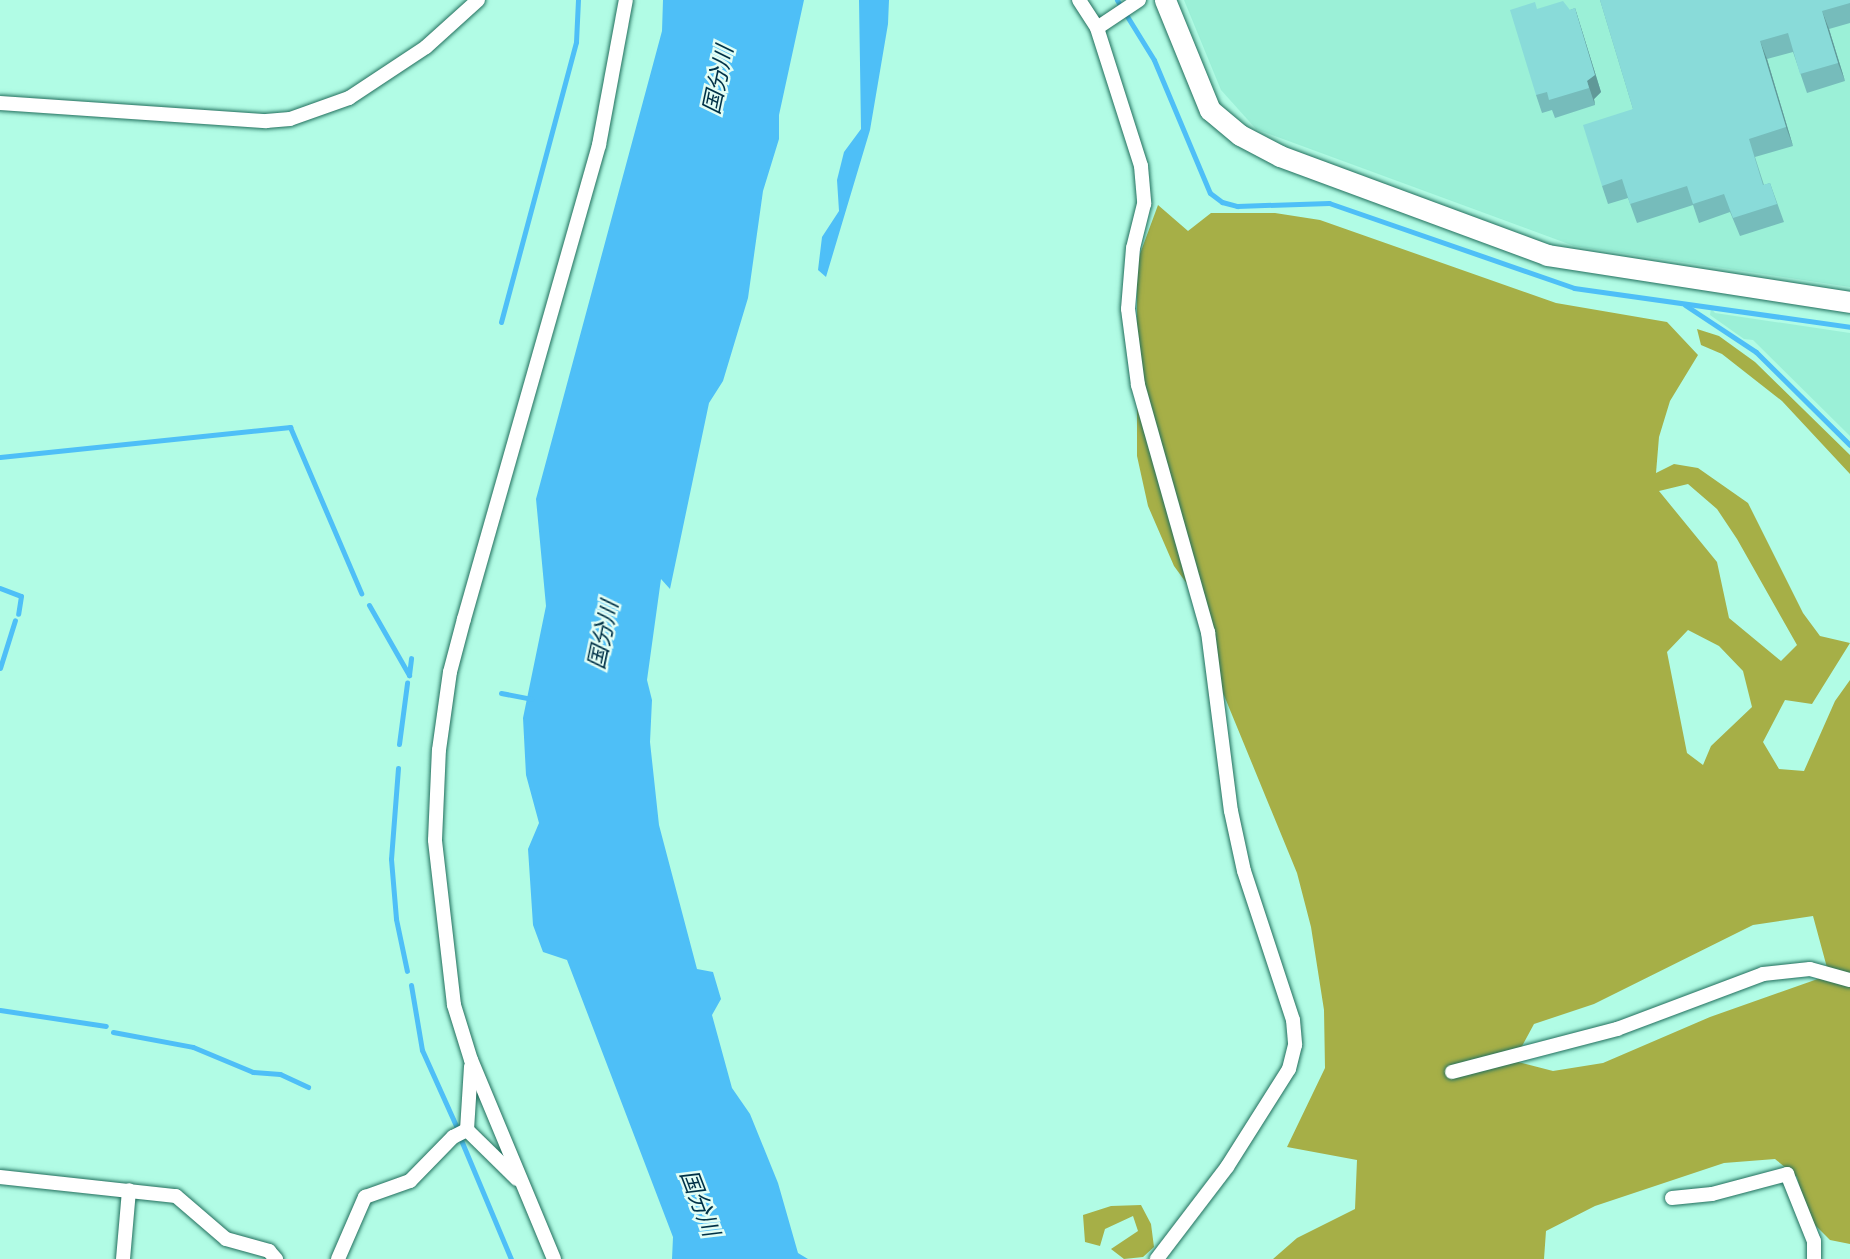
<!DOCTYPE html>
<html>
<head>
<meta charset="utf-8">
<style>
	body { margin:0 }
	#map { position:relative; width:1850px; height:1259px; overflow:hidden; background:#b1fce5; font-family:Jost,"Noto Sans JP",sans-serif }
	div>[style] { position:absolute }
	.built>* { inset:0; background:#9bf0d7 }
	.forest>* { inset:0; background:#a6af47 }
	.water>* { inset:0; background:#4ebff7 }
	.stream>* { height:5px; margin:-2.5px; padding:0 2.5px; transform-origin:2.5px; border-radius:2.5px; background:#4ebff7 }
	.roads { filter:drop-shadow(0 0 2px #226f5d) drop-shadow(0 0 2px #226f5d) }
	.street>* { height:14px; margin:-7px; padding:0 7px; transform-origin:7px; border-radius:7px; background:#fff }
	.secondary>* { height:21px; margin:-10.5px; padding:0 10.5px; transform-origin:10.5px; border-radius:10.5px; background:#fff }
	.wall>* { inset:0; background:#76bcbb }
	.shaded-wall>* { inset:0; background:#609998 }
	.building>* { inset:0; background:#89dbd9 }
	span { translate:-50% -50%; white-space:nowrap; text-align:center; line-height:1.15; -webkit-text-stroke:5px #e2fef5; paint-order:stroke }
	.water-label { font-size:23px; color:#003147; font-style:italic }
</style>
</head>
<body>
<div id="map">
	<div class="built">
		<i style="clip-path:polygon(1184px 0,1850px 0,1850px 287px,1574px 246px,1256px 129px,1221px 90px)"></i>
		<i style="clip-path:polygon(1711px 308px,1715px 313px,1850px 333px,1850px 436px,1753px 340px,1744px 339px,1710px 315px)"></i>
	</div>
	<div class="forest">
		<i style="clip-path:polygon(evenodd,1158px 205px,1188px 231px,1211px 213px,1275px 213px,1320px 220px,1556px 303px,1667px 322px,1698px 355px,1670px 401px,1659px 437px,1656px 473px,1674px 464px,1698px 468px,1748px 503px,1803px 613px,1820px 636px,1850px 643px,1812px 704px,1785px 700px,1763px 742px,1779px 769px,1804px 771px,1835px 701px,1850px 680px,1850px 1244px,1830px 1240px,1808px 1218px,1797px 1177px,1775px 1159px,1724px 1163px,1595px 1206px,1546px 1231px,1544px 1259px,1273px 1259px,1297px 1238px,1355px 1209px,1357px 1160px,1287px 1147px,1325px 1068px,1324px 1010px,1311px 927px,1297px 873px,1221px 688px,1195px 595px,1174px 566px,1148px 506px,1137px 456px,1137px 262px,1158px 205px,1688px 484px,1717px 509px,1737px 539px,1797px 645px,1781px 661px,1729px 618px,1717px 562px,1659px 491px,1688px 484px,1158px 205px,1688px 630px,1719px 646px,1743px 671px,1752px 707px,1711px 746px,1703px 765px,1687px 753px,1667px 652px,1688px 630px,1158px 205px,1813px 916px,1829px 975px,1710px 1017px,1603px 1063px,1553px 1071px,1514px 1061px,1534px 1024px,1594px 1004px,1753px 925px,1813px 916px)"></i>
		<i style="clip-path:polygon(1697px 329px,1719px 336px,1755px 362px,1850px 455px,1850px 474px,1782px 401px,1722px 354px,1701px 345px)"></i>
		<i style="clip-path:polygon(1141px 1205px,1151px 1224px,1154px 1247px,1143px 1257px,1124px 1259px,1111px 1249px,1138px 1231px,1133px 1216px,1105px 1229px,1100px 1246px,1085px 1242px,1083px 1215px,1111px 1206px)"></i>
	</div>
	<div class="water">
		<i style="clip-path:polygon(663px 0,804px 0,779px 115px,779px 139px,763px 191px,748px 298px,723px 381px,709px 403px,670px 589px,661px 579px,647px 680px,652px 700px,650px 742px,659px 825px,697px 969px,713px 972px,721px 999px,712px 1015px,732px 1088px,750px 1114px,778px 1183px,798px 1253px,808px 1259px,672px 1259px,673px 1237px,567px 960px,543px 952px,533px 925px,528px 849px,539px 823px,526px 775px,523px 718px,546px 606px,536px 499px,662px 31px)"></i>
		<i style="clip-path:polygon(859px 0,889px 0,888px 24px,870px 130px,826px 277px,818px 270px,822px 237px,839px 211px,837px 180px,844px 152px,861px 129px)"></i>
	</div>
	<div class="stream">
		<i style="left:1117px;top:0;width:70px;rotate:58.3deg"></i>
		<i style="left:1154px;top:60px;width:144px;rotate:67.2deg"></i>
		<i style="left:1210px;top:193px;width:15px;rotate:37deg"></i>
		<i style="left:1222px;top:202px;width:16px;rotate:15deg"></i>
		<i style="left:1237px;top:206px;width:92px;rotate:-1.9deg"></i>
		<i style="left:1329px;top:203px;width:259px;rotate:19.1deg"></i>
		<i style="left:1574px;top:288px;width:279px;rotate:8deg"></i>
		<i style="left:1685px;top:305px;width:85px;rotate:33.5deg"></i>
		<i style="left:1756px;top:352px;width:132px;rotate:44.7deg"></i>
		<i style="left:501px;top:322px;width:290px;rotate:-75deg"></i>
		<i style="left:576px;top:42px;width:42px;rotate:-87.3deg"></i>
		<i style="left:0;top:457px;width:292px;rotate:-5.9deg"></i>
		<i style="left:290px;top:427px;width:181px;rotate:66.8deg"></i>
		<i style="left:0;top:588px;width:22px;rotate:21deg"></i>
		<i style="left:21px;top:596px;width:18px;rotate:99deg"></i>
		<i style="left:369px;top:605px;width:81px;rotate:60.3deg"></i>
		<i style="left:0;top:668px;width:50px;rotate:-72.6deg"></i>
		<i style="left:409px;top:675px;width:17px;rotate:-83deg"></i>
		<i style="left:501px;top:693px;width:31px;rotate:11deg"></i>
		<i style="left:399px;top:744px;width:62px;rotate:-82.5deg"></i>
		<i style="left:398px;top:768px;width:91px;rotate:94.4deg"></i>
		<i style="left:391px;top:859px;width:60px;rotate:85.2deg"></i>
		<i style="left:396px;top:919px;width:53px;rotate:78.1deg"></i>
		<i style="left:411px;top:985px;width:66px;rotate:80.4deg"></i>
		<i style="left:422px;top:1050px;width:85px;rotate:65.8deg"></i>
		<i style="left:0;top:1010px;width:107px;rotate:8.6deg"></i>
		<i style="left:113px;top:1032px;width:81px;rotate:10.6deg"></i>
		<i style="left:193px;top:1047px;width:65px;rotate:22.6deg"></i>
		<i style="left:253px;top:1072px;width:27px;rotate:4deg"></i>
		<i style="left:280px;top:1074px;width:31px;rotate:25deg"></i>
		<i style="left:461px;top:1140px;width:129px;rotate:67.2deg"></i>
	</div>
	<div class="roads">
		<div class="street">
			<i style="left:1079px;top:0;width:33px;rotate:57deg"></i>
			<i style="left:1139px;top:0;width:50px;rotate:146.3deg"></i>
			<i style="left:1097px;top:28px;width:145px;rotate:72.3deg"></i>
			<i style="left:1141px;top:166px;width:38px;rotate:85deg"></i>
			<i style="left:1144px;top:204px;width:45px;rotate:104deg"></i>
			<i style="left:1133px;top:248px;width:61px;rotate:94.7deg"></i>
			<i style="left:1128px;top:309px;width:77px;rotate:82.5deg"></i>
			<i style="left:1138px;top:385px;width:257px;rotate:74.2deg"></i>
			<i style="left:1208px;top:632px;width:180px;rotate:82.7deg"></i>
			<i style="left:1231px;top:811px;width:61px;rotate:77.8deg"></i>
			<i style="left:1244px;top:871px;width:157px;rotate:71.8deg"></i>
			<i style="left:1293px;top:1020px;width:25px;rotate:85deg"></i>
			<i style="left:1295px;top:1045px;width:25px;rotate:104deg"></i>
			<i style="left:1289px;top:1069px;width:116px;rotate:122.3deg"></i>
			<i style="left:1227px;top:1167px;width:116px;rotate:127.3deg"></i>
			<i style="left:0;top:103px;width:267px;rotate:3.9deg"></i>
			<i style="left:266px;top:121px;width:24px;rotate:-5deg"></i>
			<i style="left:290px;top:119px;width:63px;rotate:-19.6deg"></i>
			<i style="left:349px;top:98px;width:92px;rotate:-33.5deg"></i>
			<i style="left:426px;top:47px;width:70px;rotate:-42.1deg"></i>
			<i style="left:1452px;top:1072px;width:171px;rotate:-14.6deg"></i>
			<i style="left:1617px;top:1029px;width:156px;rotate:-20.6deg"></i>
			<i style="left:1763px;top:974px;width:47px;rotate:-6.1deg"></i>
			<i style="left:1810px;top:969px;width:41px;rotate:15.4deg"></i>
			<i style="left:467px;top:1130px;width:70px;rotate:44.4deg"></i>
			<i style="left:0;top:1177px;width:177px;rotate:6.2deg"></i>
			<i style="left:176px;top:1196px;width:66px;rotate:40.7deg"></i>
			<i style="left:226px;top:1239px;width:45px;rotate:15.6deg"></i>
			<i style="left:269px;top:1251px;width:11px;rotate:49deg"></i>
			<i style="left:1672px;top:1198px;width:40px;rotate:-5.7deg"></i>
			<i style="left:1712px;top:1194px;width:78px;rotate:-14.9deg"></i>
			<i style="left:1787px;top:1174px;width:72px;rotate:68.1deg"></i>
			<i style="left:1814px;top:1241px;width:18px;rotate:90deg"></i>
			<i style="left:123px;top:1259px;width:69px;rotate:-85deg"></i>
			<i style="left:338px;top:1259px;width:68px;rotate:-66.5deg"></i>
			<i style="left:365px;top:1197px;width:48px;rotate:-19.6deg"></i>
			<i style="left:410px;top:1181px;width:62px;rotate:-45.7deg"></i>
			<i style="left:453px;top:1137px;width:16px;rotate:-27deg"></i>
			<i style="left:467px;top:1130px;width:64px;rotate:-86.4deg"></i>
			<i style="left:554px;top:1259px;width:216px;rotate:-112.6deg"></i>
			<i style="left:471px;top:1060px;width:58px;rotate:-107.2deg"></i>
			<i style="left:454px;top:1005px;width:166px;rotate:-96.6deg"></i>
			<i style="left:435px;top:840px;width:90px;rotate:-87.5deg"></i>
			<i style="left:439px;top:750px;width:79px;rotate:-82deg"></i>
			<i style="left:450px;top:672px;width:55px;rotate:-75.2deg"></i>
			<i style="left:464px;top:619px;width:493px;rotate:-74.1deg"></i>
			<i style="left:599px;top:145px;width:147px;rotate:-79.5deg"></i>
		</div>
		<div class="secondary">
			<i style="left:1165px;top:0;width:119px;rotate:67.8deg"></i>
			<i style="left:1210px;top:110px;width:39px;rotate:40deg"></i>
			<i style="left:1240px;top:135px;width:45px;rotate:27.7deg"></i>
			<i style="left:1280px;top:156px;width:285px;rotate:20.3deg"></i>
			<i style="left:1547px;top:255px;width:307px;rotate:8.8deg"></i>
		</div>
	</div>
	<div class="wall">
		<i style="clip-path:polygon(1600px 0,1850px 0,1850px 23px,1829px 29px,1845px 81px,1807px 93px,1793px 52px,1767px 59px,1793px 146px,1755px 157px,1764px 185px,1770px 183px,1784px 222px,1740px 236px,1730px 212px,1699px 223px,1693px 205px,1637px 223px,1628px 198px,1608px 204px,1602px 186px,1633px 109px)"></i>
		<i style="clip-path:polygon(1575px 8px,1601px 92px,1594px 99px,1595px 105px,1555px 118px,1552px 110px,1542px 113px,1536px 95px,1537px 9px,1570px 10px)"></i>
	</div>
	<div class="shaded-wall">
		<i style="clip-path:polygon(1575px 8px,1601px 92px,1594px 99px,1595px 105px,1587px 81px)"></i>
		<i style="clip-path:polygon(1822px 11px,1829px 29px,1845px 81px,1838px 63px)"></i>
		<i style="clip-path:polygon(1760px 41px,1767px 59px,1793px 146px,1786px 127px)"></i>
	</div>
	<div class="building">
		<i style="clip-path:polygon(1600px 0,1850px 0,1850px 3px,1822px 11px,1838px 63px,1800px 74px,1788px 33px,1760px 41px,1786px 127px,1749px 139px,1763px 185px,1770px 183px,1777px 204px,1733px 218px,1724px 194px,1693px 204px,1687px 186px,1630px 204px,1622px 179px,1602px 186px,1583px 125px,1633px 109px)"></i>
		<i style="clip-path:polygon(1563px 1px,1570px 10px,1575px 8px,1595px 75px,1587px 81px,1589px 88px,1549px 100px,1547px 92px,1536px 95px,1510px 10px,1535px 2px,1537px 9px)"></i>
	</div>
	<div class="water-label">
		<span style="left:718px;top:80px;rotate:-78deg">国分川</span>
		<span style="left:603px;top:635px;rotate:-78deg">国分川</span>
		<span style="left:700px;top:1203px;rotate:69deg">国分川</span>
	</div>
</div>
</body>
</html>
